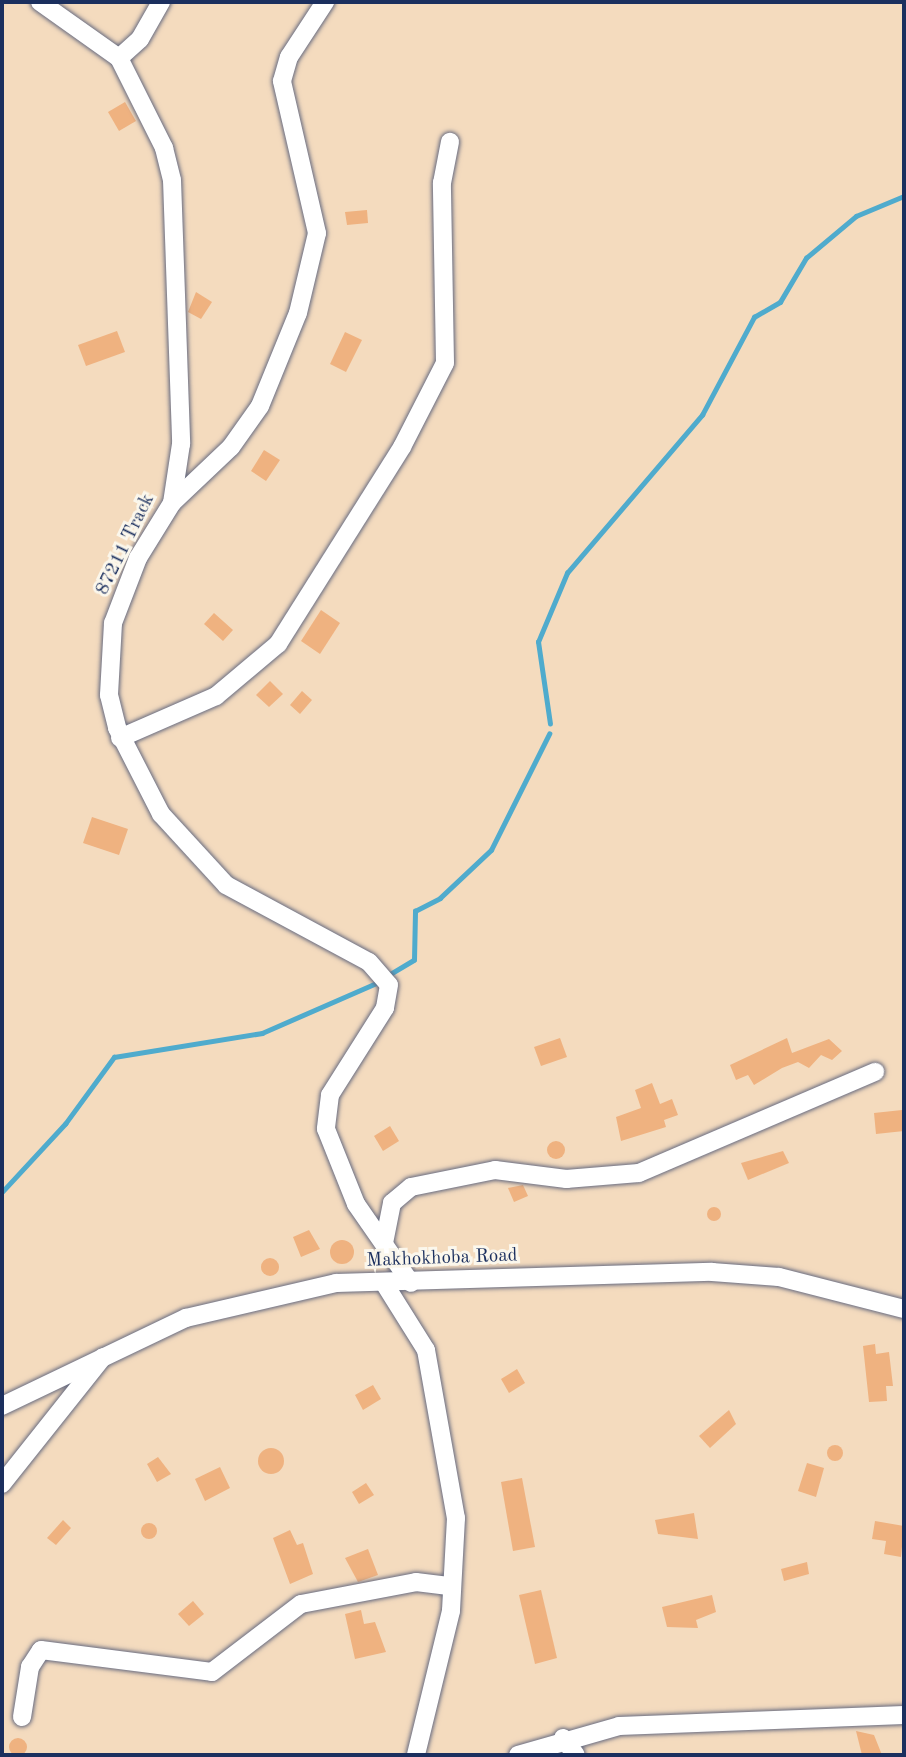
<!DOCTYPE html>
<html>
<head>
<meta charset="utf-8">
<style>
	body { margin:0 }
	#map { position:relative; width:906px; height:1757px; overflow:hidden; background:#f4dbbe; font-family:"Old Standard TT",serif }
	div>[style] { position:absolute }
	.stream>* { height:4.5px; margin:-2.25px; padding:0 2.25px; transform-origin:2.25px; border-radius:2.25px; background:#4fabcd }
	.building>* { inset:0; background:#efb280 }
	.round { border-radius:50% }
	.roads { filter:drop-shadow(0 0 2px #676b80) drop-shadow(0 0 2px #676b80) }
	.minor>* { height:18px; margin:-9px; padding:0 9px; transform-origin:9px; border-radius:9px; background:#fff }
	span { translate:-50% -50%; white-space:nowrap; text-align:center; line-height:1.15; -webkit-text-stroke:6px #fbf7ec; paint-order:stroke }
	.street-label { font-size:19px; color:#1b2f5e }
	.frame { position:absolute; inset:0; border:4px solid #1b2f5e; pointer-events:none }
</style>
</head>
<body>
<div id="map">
	<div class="stream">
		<i style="left:550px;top:724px;width:83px;rotate:-98.3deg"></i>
		<i style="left:538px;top:642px;width:75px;rotate:-67.2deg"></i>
		<i style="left:567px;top:573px;width:208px;rotate:-49.5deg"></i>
		<i style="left:702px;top:415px;width:111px;rotate:-62deg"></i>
		<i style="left:754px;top:317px;width:30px;rotate:-30deg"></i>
		<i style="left:780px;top:302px;width:51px;rotate:-59.4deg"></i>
		<i style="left:806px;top:258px;width:65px;rotate:-40deg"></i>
		<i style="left:856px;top:216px;width:52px;rotate:-22.6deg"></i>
		<i style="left:387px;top:976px;width:31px;rotate:-31deg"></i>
		<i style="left:414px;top:960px;width:49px;rotate:-88.8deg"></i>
		<i style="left:415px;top:911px;width:28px;rotate:-27deg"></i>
		<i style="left:440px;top:898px;width:70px;rotate:-43.3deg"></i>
		<i style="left:491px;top:850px;width:130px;rotate:-63.4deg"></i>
		<i style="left:2px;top:1192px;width:93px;rotate:-47.2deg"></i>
		<i style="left:65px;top:1124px;width:83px;rotate:-53.8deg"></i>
		<i style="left:114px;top:1057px;width:150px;rotate:-9.2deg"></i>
		<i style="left:262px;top:1033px;width:130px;rotate:-23.6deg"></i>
	</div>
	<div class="building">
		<i style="clip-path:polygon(125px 102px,136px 121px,119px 131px,108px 112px)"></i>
		<i style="clip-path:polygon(367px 210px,368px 223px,347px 225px,345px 212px)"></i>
		<i style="clip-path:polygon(196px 292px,212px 302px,201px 319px,188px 312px)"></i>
		<i style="clip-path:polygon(117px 331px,125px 352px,86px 366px,78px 345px)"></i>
		<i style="clip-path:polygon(345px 332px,362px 340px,346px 372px,330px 364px)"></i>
		<i style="clip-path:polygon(264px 450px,280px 460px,266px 481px,251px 471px)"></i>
		<i style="clip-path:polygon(321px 610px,340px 623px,320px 654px,301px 641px)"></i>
		<i style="clip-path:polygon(214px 613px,233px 630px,223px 641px,204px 624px)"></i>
		<i style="clip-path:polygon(270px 681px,283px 694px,269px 707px,256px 695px)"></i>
		<i style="clip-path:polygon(302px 691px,312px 700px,300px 714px,290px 705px)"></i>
		<i style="clip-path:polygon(92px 817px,128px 829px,119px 855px,83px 843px)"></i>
		<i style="clip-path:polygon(560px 1038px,567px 1057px,541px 1066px,534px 1047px)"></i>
		<i style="clip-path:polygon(787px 1038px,792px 1053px,829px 1039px,842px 1051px,832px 1060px,821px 1055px,809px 1068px,798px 1062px,782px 1068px,754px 1085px,748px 1075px,736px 1080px,730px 1065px)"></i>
		<i style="clip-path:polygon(652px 1083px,660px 1104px,672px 1099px,678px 1115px,664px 1120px,666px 1127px,621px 1141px,616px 1117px,641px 1108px,635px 1090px)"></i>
		<i style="clip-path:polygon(902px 1110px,904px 1131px,876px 1134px,874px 1113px)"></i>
		<i style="clip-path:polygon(390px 1126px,399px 1141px,383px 1151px,374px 1136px)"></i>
		<i class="round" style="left:547px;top:1141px;width:18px;height:18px"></i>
		<i style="clip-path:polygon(783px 1151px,789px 1163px,748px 1180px,741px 1163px)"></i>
		<i style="clip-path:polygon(523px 1185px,528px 1196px,514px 1202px,508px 1188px)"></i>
		<i class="round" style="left:707px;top:1207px;width:14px;height:14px"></i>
		<i style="clip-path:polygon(309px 1230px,320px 1249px,301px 1257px,293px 1237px)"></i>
		<i class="round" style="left:330px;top:1240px;width:24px;height:24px"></i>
		<i class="round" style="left:261px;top:1258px;width:18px;height:18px"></i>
		<i style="clip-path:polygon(875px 1344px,876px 1354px,889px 1352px,893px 1386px,886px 1386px,887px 1401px,869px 1402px,863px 1346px)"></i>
		<i style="clip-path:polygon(517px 1369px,525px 1383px,509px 1393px,501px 1379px)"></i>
		<i style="clip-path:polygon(373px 1385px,381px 1399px,363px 1410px,355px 1395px)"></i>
		<i style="clip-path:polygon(729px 1410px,736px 1424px,710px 1448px,699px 1436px)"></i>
		<i class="round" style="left:827px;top:1445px;width:16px;height:16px"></i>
		<i class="round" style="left:258px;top:1448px;width:26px;height:26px"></i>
		<i style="clip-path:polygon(158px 1457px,171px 1474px,157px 1482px,147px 1464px)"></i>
		<i style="clip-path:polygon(807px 1463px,824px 1468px,816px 1497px,798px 1491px)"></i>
		<i style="clip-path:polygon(220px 1467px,230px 1488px,205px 1501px,195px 1479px)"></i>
		<i style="clip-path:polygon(522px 1478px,535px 1547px,513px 1551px,501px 1482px)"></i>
		<i style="clip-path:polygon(366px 1483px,374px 1495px,359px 1504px,352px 1492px)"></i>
		<i style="clip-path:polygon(694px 1513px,698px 1539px,658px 1534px,655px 1520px)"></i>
		<i style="clip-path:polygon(63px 1520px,71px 1528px,56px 1545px,47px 1538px)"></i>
		<i style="clip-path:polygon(875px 1521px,904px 1526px,901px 1557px,884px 1554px,886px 1541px,872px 1539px)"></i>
		<i class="round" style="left:141px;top:1523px;width:16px;height:16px"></i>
		<i style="clip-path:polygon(290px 1530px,297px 1545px,303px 1543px,313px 1574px,290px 1584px,273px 1538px)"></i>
		<i style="clip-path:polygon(368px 1549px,378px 1575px,358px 1582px,345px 1558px)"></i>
		<i style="clip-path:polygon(807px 1562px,809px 1574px,784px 1581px,781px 1569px)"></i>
		<i style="clip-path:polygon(541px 1590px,557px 1658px,535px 1664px,519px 1595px)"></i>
		<i style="clip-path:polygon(712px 1595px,716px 1612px,696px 1620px,698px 1628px,667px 1627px,662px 1607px)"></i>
		<i style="clip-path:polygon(193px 1601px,204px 1614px,189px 1626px,178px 1614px)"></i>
		<i style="clip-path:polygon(361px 1610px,364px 1624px,375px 1622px,386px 1652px,355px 1659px,345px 1614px)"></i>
		<i style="clip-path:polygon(856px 1731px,874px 1735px,882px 1755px,862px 1755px)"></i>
		<i class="round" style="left:9px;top:1738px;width:18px;height:18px"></i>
	</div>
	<div class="roads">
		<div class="minor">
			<i style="left:40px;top:2px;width:97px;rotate:35.3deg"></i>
			<i style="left:119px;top:58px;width:101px;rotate:63.4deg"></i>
			<i style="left:164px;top:148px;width:33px;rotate:76deg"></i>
			<i style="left:172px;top:180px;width:264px;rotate:88deg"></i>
			<i style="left:181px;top:444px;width:60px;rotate:98.7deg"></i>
			<i style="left:172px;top:503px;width:65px;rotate:121.7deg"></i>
			<i style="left:138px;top:558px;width:70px;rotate:111deg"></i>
			<i style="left:113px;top:623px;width:72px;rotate:93.2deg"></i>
			<i style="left:109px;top:695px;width:34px;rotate:76deg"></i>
			<i style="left:117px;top:728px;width:97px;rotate:62.9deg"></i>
			<i style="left:161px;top:814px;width:96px;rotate:47.5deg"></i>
			<i style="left:226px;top:885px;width:162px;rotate:28.3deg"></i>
			<i style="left:369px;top:962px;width:30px;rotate:49deg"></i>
			<i style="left:389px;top:985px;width:23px;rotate:100deg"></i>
			<i style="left:385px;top:1008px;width:103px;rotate:122.3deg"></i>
			<i style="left:330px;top:1095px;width:34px;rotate:97deg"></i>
			<i style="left:326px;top:1129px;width:81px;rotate:68.2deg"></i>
			<i style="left:356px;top:1204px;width:96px;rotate:55.2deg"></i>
			<i style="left:119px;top:58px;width:28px;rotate:-42deg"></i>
			<i style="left:140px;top:39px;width:43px;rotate:-60.4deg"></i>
			<i style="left:172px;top:503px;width:81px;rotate:-43.5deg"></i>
			<i style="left:231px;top:447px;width:50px;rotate:-54.7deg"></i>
			<i style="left:260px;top:406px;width:100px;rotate:-67.8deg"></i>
			<i style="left:298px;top:313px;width:82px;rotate:-76.6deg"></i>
			<i style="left:317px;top:233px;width:156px;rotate:-103deg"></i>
			<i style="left:282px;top:81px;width:25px;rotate:-74deg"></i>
			<i style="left:289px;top:57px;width:66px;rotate:-56.8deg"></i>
			<i style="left:120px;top:738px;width:105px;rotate:-23.6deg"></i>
			<i style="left:216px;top:696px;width:81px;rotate:-40deg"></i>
			<i style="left:278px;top:644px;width:233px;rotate:-57.8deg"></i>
			<i style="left:402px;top:447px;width:94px;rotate:-62.9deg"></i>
			<i style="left:445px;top:363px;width:180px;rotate:-91deg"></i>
			<i style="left:442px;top:183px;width:42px;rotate:-79deg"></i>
			<i style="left:384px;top:1243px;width:41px;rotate:-78.7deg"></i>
			<i style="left:392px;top:1203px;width:25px;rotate:-40deg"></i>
			<i style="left:411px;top:1187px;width:86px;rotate:-11.4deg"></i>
			<i style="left:495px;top:1170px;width:72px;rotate:7.2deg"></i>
			<i style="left:566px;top:1179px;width:73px;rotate:-4.7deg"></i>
			<i style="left:639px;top:1173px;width:257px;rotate:-23.2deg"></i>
			<i style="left:384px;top:1283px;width:79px;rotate:57.9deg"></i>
			<i style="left:426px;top:1350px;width:171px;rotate:79.9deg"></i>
			<i style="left:456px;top:1518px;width:93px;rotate:93.1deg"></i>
			<i style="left:451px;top:1611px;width:148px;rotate:103.7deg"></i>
			<i style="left:2px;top:1406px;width:204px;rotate:-25.6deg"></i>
			<i style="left:186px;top:1318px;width:154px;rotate:-13.1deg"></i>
			<i style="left:336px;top:1283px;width:376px;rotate:-1.7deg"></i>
			<i style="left:712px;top:1272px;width:67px;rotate:4.3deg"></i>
			<i style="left:779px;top:1277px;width:129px;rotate:14.4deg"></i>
			<i style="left:2px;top:1484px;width:162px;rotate:-51.5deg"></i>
			<i style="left:22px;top:1717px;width:51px;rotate:-80.9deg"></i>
			<i style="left:30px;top:1667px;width:20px;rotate:-57deg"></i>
			<i style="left:41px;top:1650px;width:172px;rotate:7.3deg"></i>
			<i style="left:212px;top:1672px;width:112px;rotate:-37.4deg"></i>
			<i style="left:301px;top:1604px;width:117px;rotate:-10.8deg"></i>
			<i style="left:416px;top:1582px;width:35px;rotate:7deg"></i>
			<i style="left:563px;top:1738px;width:21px;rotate:53deg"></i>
			<i style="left:518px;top:1755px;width:105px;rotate:-16deg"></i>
			<i style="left:619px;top:1726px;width:285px;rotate:-2.2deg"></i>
		</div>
	</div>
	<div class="street-label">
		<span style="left:126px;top:545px;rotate:-64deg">87211 Track</span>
		<span style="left:442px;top:1259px;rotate:-2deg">Makhokhoba Road</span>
	</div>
	<div class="frame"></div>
</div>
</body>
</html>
